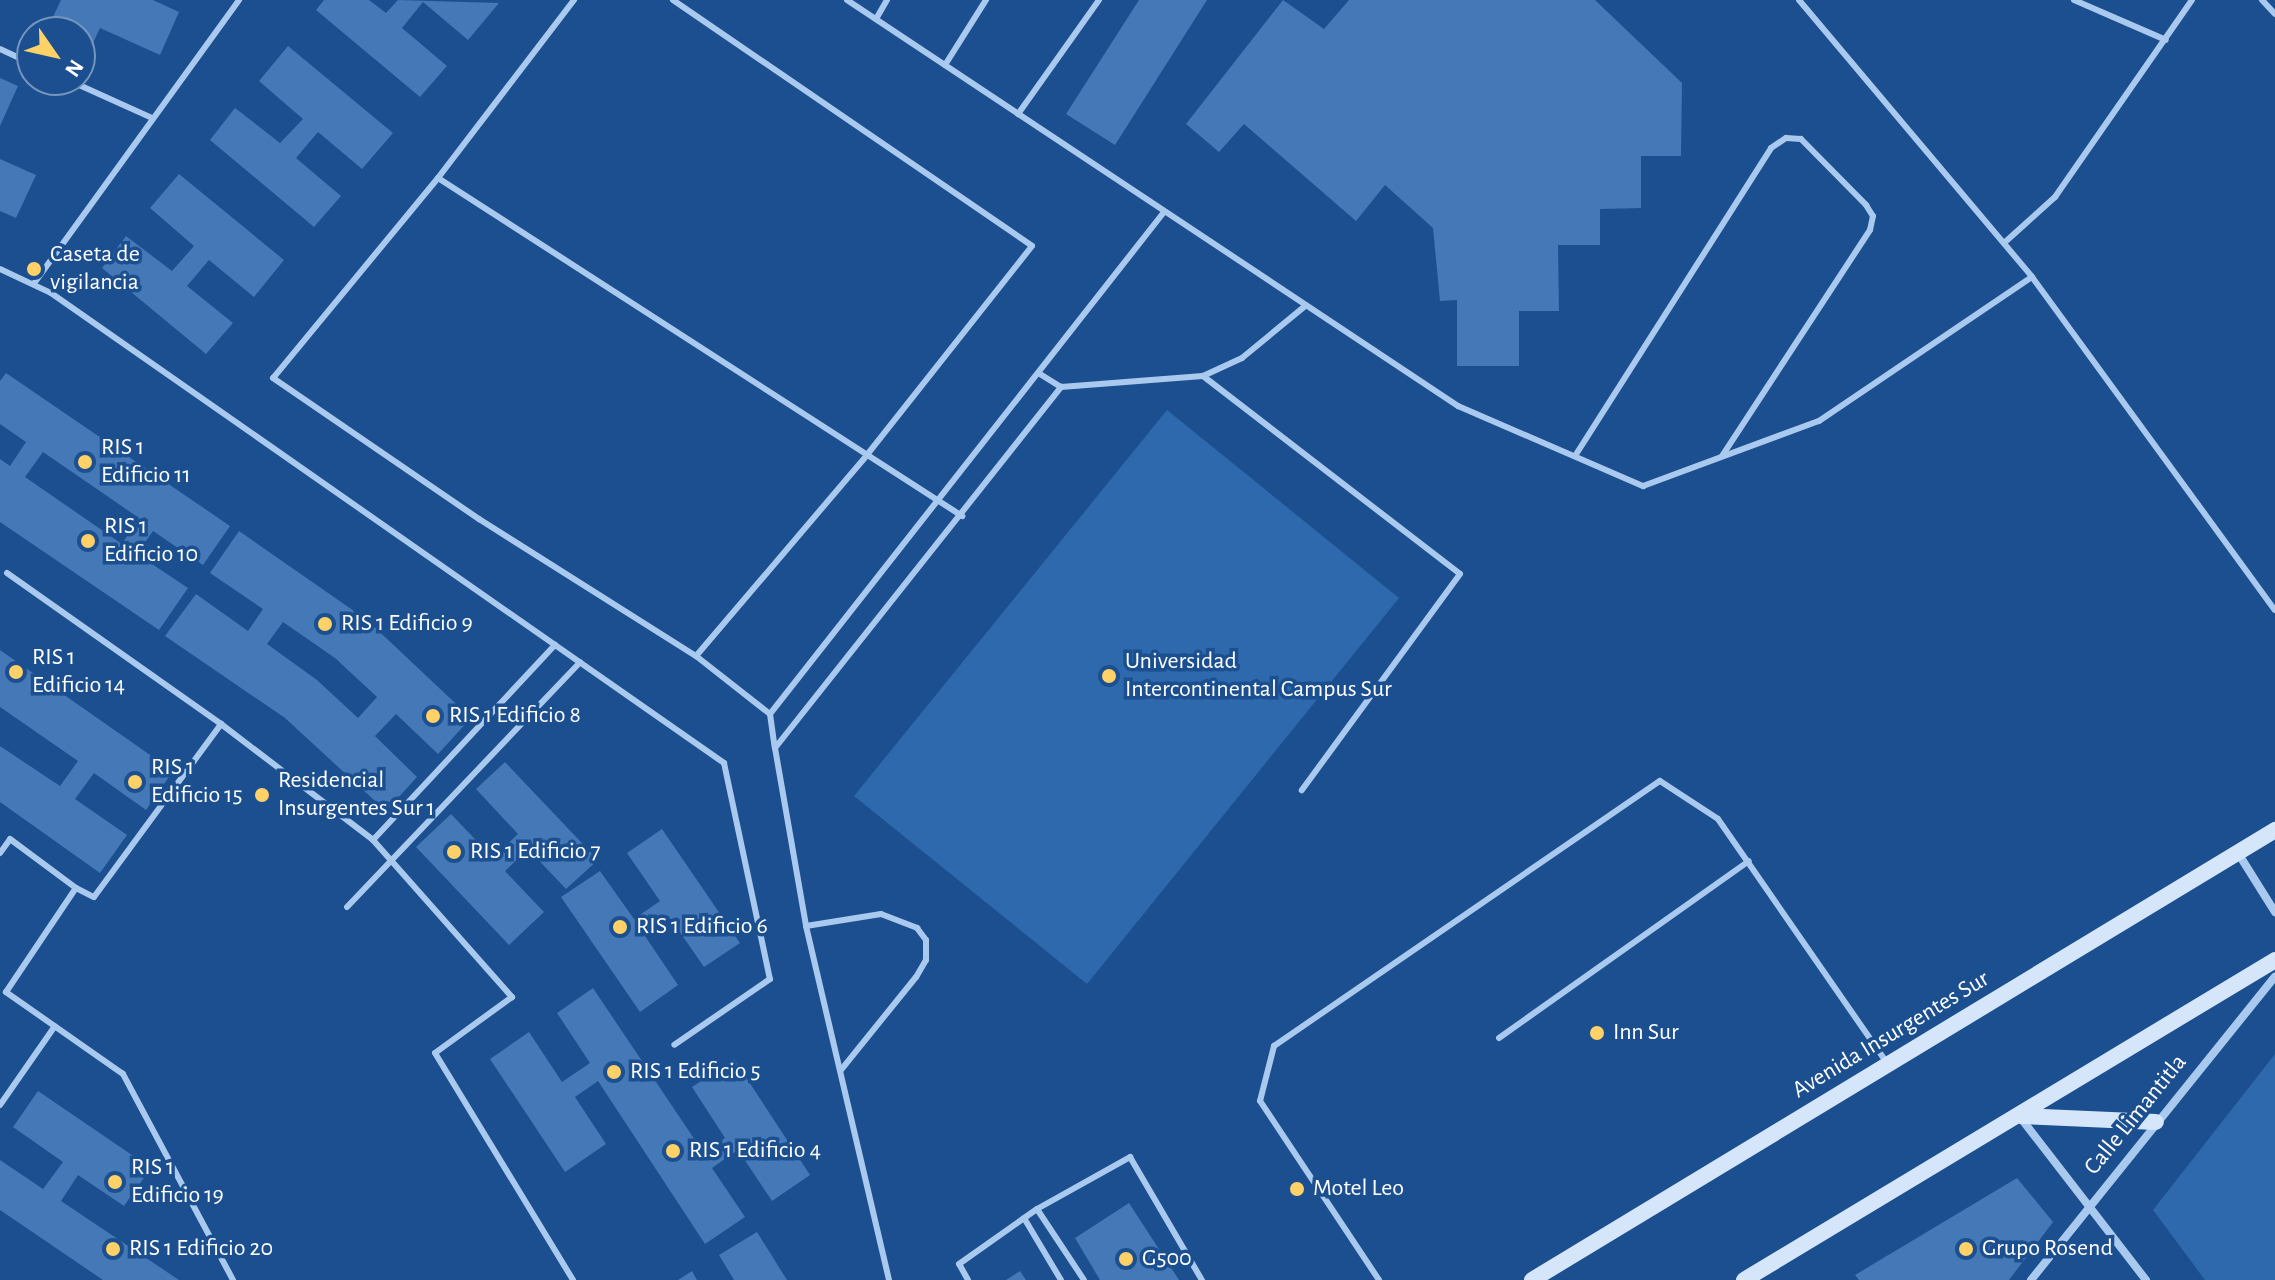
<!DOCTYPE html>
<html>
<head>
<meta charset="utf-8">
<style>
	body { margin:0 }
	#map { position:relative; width:2275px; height:1280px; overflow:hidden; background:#1b4f8f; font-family:"Alegreya Sans",sans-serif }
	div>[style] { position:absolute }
	.green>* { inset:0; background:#2e69ad }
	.building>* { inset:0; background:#4478b7 }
	.service>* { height:6px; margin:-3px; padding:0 3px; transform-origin:3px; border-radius:3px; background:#a9c9ee }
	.minor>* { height:8px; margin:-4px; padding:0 4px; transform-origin:4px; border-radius:4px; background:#a9c9ee }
	.secondary>* { height:16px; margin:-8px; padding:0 8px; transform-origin:8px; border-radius:8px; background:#d6e6fa }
	.dots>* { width:22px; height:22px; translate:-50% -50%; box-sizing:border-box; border:4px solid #1b4f8f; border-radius:50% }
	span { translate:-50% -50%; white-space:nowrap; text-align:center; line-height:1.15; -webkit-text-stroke:7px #1b4f8f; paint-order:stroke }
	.poi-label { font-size:24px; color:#fff }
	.left { translate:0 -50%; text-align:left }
	.street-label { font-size:24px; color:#fff }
	.north { position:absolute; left:16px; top:16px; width:80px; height:80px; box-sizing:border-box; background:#1b4f8f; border:2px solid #7695bc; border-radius:50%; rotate:124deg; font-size:22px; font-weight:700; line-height:32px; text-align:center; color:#fff }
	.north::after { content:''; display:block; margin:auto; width:28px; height:36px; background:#ffd166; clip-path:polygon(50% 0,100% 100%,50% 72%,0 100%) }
</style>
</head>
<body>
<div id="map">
	<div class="green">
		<i style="clip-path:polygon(1167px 410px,1399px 598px,1087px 984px,854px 796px)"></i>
		<i style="clip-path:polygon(2275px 1054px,2275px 1280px,2205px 1280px,2153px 1210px)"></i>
	</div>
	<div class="building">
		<i style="clip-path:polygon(61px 0,153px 0,179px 12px,160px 55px,100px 28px,80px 71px,80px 32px,46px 32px)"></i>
		<i style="clip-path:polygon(324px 0,369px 0,386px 13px,398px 0,499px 3px,468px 40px,423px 2px,402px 28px,447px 66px,420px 97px,316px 10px)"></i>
		<i style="clip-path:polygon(1139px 0,1207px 0,1115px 145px,1066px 114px)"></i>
		<i style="clip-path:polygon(1283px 0,1324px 29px,1349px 0,1595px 0,1682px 83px,1681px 156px,1641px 156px,1641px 208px,1600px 209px,1600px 245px,1558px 245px,1559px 311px,1519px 311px,1519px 366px,1457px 366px,1457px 300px,1440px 301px,1433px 228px,1385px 185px,1356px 221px,1244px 124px,1219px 152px,1186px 124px)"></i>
		<i style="clip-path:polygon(288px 46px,393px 133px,362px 169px,318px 132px,296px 158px,341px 196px,314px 227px,210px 140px,235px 108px,280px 143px,303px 119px,259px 81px)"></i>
		<i style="clip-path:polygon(0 78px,18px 86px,0 126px)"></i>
		<i style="clip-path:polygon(0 159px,36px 175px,16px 218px,0 211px)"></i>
		<i style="clip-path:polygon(179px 174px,284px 260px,254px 297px,209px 260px,187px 286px,233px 323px,206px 354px,102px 268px,126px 236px,172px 271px,194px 246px,150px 208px)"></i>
		<i style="clip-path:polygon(evenodd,6px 373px,230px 526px,203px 565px,153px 531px,137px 554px,188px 588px,159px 630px,0 522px,0 459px,10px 466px,26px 442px,0 424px,0 381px,6px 373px,43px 452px,139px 518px,122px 544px,25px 477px,43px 452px)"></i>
		<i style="clip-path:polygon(evenodd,239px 531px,367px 620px,471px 718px,438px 754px,396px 714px,375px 736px,417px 777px,386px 811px,285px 718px,165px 636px,196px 594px,248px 631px,263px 609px,210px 573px,239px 531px,283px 622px,335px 658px,377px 697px,358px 718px,317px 680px,267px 644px,283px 622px)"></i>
		<i style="clip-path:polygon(0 650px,173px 771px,146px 810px,94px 773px,75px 799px,127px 835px,100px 873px,0 802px,0 746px,60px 786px,78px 761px,0 707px)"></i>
		<i style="clip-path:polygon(505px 762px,598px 860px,566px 889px,528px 849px,505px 871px,544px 912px,509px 945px,416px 847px,451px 814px,493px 858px,518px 834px,476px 789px)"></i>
		<i style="clip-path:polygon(662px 829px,740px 943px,704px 967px,670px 918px,645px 936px,678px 985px,640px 1012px,561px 897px,600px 871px,634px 919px,660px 901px,627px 853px)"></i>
		<i style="clip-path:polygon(593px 988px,703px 1152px,725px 1138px,692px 1087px,734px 1059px,810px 1175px,772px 1201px,738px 1150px,732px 1154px,712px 1168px,745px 1217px,705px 1244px,598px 1081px,575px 1097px,606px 1144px,565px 1172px,490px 1059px,529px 1032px,562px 1082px,590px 1063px,557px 1013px)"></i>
		<i style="clip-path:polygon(38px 1091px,151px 1168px,124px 1206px,78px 1175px,61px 1201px,179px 1280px,103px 1280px,0 1210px,0 1160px,43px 1189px,63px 1162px,13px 1127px)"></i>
		<i style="clip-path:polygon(2017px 1178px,2053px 1222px,2009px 1280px,1859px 1280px,1855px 1275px)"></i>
		<i style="clip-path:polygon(1129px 1203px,1179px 1280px,1100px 1280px,1075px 1238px)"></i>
		<i style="clip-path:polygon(757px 1232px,787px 1280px,734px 1280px,719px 1255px)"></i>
		<i style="clip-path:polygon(692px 1271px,697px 1280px,678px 1280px)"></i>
		<i style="clip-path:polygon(1020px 1271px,1026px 1280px,1006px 1280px)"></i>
	</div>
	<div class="service">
		<i style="left:574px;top:0;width:224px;rotate:127.4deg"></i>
		<i style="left:438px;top:178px;width:259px;rotate:129.5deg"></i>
		<i style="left:273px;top:378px;width:250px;rotate:34.4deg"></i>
		<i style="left:479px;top:519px;width:257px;rotate:32.3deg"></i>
		<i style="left:696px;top:656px;width:94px;rotate:38.1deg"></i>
		<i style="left:673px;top:0;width:435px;rotate:34.4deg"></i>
		<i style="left:1032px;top:246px;width:265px;rotate:128.3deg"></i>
		<i style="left:868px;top:454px;width:265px;rotate:130.4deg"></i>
		<i style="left:847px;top:0;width:734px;rotate:33.6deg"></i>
		<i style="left:1458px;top:406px;width:202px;rotate:23.4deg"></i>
		<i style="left:1643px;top:486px;width:188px;rotate:-20.3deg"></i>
		<i style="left:1819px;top:421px;width:257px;rotate:-34.1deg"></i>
		<i style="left:2032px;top:277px;width:412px;rotate:53.9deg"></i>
		<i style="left:1799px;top:0;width:362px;rotate:49.9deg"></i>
		<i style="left:2074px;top:0;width:100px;rotate:23.5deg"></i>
		<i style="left:2262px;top:0;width:19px;rotate:47deg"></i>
		<i style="left:876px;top:19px;width:22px;rotate:-60deg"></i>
		<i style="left:0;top:49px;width:35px;rotate:25deg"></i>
		<i style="left:945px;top:65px;width:77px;rotate:-57.8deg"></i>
		<i style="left:68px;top:80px;width:92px;rotate:24.3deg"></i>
		<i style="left:1018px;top:114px;width:140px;rotate:-54.6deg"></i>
		<i style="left:438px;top:178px;width:624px;rotate:32.82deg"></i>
		<i style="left:1164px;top:212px;width:638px;rotate:128.13deg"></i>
		<i style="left:770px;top:714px;width:34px;rotate:82deg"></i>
		<i style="left:775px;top:748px;width:461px;rotate:-51.6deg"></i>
		<i style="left:1061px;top:387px;width:142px;rotate:-4.4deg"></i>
		<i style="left:1203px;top:376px;width:43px;rotate:-24.8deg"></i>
		<i style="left:1242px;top:358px;width:82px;rotate:-39.5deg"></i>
		<i style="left:2004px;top:243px;width:69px;rotate:-42deg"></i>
		<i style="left:2055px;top:197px;width:240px;rotate:-55.2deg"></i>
		<i style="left:0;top:269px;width:56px;rotate:25.2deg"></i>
		<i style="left:51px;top:293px;width:821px;rotate:34.93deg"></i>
		<i style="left:724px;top:763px;width:221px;rotate:78deg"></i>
		<i style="left:770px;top:979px;width:116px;rotate:145.5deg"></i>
		<i style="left:35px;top:282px;width:348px;rotate:-54.1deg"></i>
		<i style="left:1040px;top:374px;width:25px;rotate:32deg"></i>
		<i style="left:1203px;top:376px;width:324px;rotate:37.6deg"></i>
		<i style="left:1460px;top:574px;width:268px;rotate:126.2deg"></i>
		<i style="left:1575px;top:456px;width:365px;rotate:-57.5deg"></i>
		<i style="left:1771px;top:148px;width:18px;rotate:-34deg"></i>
		<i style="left:1786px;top:138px;width:15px;rotate:4deg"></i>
		<i style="left:1801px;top:139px;width:93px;rotate:45.4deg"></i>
		<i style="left:1866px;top:205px;width:13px;rotate:58deg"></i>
		<i style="left:1873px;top:216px;width:14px;rotate:102deg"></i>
		<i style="left:1870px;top:230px;width:270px;rotate:123.2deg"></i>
		<i style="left:7px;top:573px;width:262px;rotate:35.2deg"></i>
		<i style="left:775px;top:748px;width:181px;rotate:80.1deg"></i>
		<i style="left:806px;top:926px;width:364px;rotate:76.8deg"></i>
		<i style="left:373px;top:840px;width:210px;rotate:48.5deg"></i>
		<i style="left:512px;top:997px;width:95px;rotate:144deg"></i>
		<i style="left:435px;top:1053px;width:266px;rotate:58.7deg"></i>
		<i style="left:0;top:853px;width:17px;rotate:-54deg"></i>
		<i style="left:10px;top:839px;width:82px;rotate:36.6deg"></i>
		<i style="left:347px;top:907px;width:338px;rotate:-46.4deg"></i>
		<i style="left:806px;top:926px;width:76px;rotate:-9.1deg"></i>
		<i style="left:881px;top:914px;width:39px;rotate:21deg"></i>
		<i style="left:917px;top:928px;width:15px;rotate:53deg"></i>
		<i style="left:926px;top:940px;width:20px;rotate:90deg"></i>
		<i style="left:926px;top:960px;width:20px;rotate:120deg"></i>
		<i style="left:916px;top:977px;width:119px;rotate:128.9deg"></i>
		<i style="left:1499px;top:1038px;width:306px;rotate:-35.3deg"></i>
		<i style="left:0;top:1105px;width:96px;rotate:-55.2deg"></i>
		<i style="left:1037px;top:1209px;width:85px;rotate:56.5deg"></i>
		<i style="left:1024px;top:1218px;width:72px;rotate:59.2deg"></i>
		<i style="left:233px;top:1280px;width:234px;rotate:-118.1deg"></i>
		<i style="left:123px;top:1074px;width:143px;rotate:-145deg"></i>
		<i style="left:6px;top:992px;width:125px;rotate:-56.1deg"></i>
		<i style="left:76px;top:888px;width:20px;rotate:27deg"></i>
		<i style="left:94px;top:897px;width:215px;rotate:-53.7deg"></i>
		<i style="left:221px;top:724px;width:191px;rotate:37.3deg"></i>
		<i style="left:373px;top:840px;width:267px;rotate:-47deg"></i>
		<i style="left:968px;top:1280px;width:18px;rotate:-119deg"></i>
		<i style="left:959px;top:1264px;width:95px;rotate:-35.2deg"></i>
		<i style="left:1037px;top:1209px;width:107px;rotate:-29.2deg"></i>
		<i style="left:1130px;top:1157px;width:143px;rotate:59.7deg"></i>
		<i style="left:1379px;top:1280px;width:215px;rotate:-123.6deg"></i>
		<i style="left:1260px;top:1101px;width:57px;rotate:-75.7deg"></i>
		<i style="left:1274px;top:1046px;width:468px;rotate:-34.5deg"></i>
		<i style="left:1660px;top:781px;width:69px;rotate:33.2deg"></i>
		<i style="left:1718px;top:819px;width:295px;rotate:55.3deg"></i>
	</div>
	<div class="minor">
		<i style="left:2238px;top:853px;width:70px;rotate:57.9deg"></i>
		<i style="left:2020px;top:1117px;width:206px;rotate:52.3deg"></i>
		<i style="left:2031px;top:1280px;width:389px;rotate:-51.2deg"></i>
	</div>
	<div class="secondary">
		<i style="left:2021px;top:1116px;width:135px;rotate:2.5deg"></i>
		<i style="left:1532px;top:1280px;width:869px;rotate:-31.2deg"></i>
		<i style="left:1744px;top:1280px;width:620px;rotate:-31.07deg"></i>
	</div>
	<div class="dots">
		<i style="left:34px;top:269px;background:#ffd166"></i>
		<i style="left:85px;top:462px;background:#ffd166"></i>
		<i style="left:88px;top:541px;background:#ffd166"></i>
		<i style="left:325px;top:624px;background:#ffd166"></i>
		<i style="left:16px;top:672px;background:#ffd166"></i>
		<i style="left:1109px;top:676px;background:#ffd166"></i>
		<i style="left:433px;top:716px;background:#ffd166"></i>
		<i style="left:135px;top:782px;background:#ffd166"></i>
		<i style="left:262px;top:795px;background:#ffd166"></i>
		<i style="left:454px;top:852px;background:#ffd166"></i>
		<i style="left:620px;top:927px;background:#ffd166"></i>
		<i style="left:1597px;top:1033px;background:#ffd166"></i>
		<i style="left:614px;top:1072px;background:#ffd166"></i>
		<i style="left:673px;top:1151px;background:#ffd166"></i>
		<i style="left:115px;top:1182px;background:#ffd166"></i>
		<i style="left:1297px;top:1189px;background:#ffd166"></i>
		<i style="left:113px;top:1249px;background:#ffd166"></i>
		<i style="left:1966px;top:1249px;background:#ffd166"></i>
		<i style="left:1126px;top:1259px;background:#ffd166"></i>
	</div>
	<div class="poi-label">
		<span class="left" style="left:50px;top:269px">Caseta de<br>vigilancia</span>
		<span class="left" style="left:101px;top:462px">RIS 1<br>Edificio 11</span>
		<span class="left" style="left:104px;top:541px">RIS 1<br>Edificio 10</span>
		<span class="left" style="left:341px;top:624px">RIS 1 Edificio 9</span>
		<span class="left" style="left:32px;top:672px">RIS 1<br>Edificio 14</span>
		<span class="left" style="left:1125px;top:676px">Universidad<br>Intercontinental Campus Sur</span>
		<span class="left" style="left:449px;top:716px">RIS 1 Edificio 8</span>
		<span class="left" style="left:151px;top:782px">RIS 1<br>Edificio 15</span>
		<span class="left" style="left:278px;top:795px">Residencial<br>Insurgentes Sur 1</span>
		<span class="left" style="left:470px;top:852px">RIS 1 Edificio 7</span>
		<span class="left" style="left:636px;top:927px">RIS 1 Edificio 6</span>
		<span class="left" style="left:1613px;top:1033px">Inn Sur</span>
		<span class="left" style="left:630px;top:1072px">RIS 1 Edificio 5</span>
		<span class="left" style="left:689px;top:1151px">RIS 1 Edificio 4</span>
		<span class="left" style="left:131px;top:1182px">RIS 1<br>Edificio 19</span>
		<span class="left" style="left:1313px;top:1189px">Motel Leo</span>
		<span class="left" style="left:129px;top:1249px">RIS 1 Edificio 20</span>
		<span class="left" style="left:1982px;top:1249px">Grupo Rosend</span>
		<span class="left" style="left:1142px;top:1259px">G500</span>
	</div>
	<div class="street-label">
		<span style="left:1891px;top:1035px;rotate:-31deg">Avenida Insurgentes Sur</span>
		<span style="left:2136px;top:1115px;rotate:-51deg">Calle Limantitla</span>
	</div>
	<div class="north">N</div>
</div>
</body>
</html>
